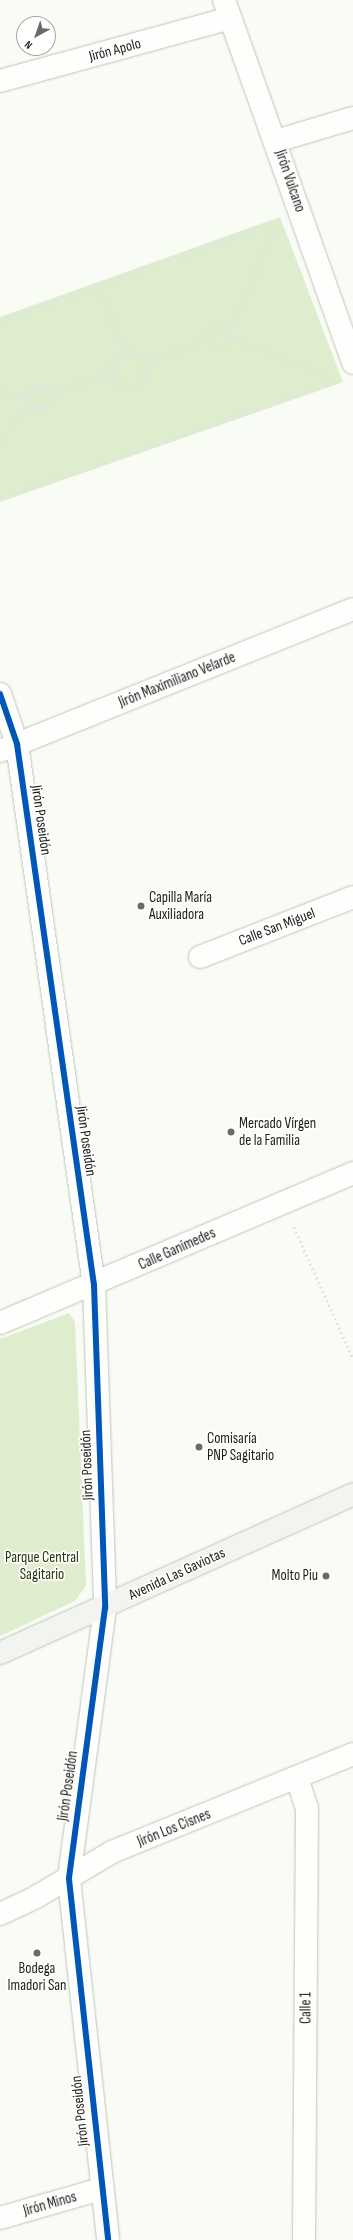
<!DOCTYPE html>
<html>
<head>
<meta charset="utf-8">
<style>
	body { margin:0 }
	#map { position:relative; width:353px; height:2240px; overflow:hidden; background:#f8fcf4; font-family:"Sofia Sans Condensed",sans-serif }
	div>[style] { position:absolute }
	.green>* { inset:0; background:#ddedce }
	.path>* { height:2.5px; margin-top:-1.25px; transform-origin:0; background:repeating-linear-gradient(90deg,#e4e5e3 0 2px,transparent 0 5px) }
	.path>.ring { margin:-1.25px; padding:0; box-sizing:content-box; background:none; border:2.5px solid #e4e5e3; border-radius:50% }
	.roads { filter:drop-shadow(0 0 1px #c0c4be) drop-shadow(0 0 1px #c0c4be) }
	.street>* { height:22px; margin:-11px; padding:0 11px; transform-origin:11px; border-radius:11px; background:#fefffd }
	.secondary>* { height:22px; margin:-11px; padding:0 11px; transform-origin:11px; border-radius:11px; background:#f2f4f0 }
	.cycleway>* { height:6px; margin:-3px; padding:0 3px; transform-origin:3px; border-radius:3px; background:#0057b8 }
	.dots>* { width:11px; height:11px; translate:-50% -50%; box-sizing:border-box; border:2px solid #fff; border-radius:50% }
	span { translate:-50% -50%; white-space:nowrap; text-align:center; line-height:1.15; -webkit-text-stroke:3.5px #fff; paint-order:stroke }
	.street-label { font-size:15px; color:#1c1f19 }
	.poi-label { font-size:15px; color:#1c1f19 }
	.left { translate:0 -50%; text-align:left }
	.right { translate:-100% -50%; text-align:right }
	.park-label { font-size:15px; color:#243709 }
	.north { position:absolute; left:16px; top:16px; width:40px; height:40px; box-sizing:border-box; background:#fff; border:1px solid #a4a5a3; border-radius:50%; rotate:220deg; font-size:11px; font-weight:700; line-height:16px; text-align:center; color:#1c1f19 }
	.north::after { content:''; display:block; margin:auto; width:14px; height:18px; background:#696c66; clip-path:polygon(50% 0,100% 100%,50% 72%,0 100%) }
</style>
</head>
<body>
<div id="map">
	<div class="green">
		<i style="clip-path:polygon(280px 217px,343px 382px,0 502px,0 317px)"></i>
		<i style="clip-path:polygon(69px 1313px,75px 1322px,86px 1586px,75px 1601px,0 1636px,0 1339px)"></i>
	</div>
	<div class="path">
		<i style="left:99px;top:284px;width:72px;rotate:69.8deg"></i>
		<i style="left:0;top:320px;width:290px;rotate:-19.7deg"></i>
		<i style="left:224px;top:332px;width:9px;rotate:-32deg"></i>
		<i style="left:232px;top:327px;width:107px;rotate:-66.3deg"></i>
		<i style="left:227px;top:335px;width:6px;rotate:90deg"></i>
		<i style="left:227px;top:341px;width:12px;rotate:132deg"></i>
		<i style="left:219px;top:350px;width:15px;rotate:-148deg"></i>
		<i style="left:206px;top:342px;width:9px;rotate:-84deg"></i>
		<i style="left:207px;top:333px;width:8px;rotate:-40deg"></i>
		<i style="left:213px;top:328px;width:8px"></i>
		<i style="left:221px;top:328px;width:9px;rotate:49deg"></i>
		<i style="left:227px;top:335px;width:111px;rotate:22.2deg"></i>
		<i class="ring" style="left:111px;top:351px;width:33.5px;height:33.5px"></i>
		<i style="left:146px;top:361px;width:64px;rotate:-19.3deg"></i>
		<i class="ring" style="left:30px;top:388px;width:19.5px;height:19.5px"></i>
		<i style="left:0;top:392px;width:30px;rotate:12deg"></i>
		<i style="left:51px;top:394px;width:64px;rotate:-20.1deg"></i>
		<i style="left:0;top:443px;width:39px;rotate:-54deg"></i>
		<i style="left:23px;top:411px;width:10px;rotate:-37deg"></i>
		<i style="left:0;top:499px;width:355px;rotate:-19.1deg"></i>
		<i style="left:294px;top:1227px;width:144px;rotate:65.8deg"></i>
	</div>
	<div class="roads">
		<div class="street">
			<i style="left:224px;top:0;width:385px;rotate:70.4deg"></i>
			<i style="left:0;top:81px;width:238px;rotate:-15.3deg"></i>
			<i style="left:276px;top:141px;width:80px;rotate:-16.6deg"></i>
			<i style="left:0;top:694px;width:53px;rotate:71.2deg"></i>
			<i style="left:17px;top:744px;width:546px;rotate:81.9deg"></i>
			<i style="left:94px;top:1285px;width:323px;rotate:88deg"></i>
			<i style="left:105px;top:1608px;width:273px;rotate:97.6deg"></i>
			<i style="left:69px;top:1879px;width:363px;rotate:83.8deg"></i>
			<i style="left:0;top:751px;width:380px;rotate:-21.9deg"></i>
			<i style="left:200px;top:957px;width:164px;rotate:-21.4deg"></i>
			<i style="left:0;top:1323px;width:384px;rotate:-23deg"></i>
			<i style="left:297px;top:1778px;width:32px;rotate:72deg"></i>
			<i style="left:307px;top:1808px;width:432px;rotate:90.4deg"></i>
			<i style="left:0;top:1914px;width:40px;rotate:-25deg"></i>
			<i style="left:36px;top:1897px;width:88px;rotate:-30.6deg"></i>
			<i style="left:112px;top:1852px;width:260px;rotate:-22.1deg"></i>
			<i style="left:0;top:2218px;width:105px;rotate:-16deg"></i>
		</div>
		<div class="secondary">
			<i style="left:0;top:1653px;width:387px;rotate:-24.2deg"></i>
		</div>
	</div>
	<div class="cycleway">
		<i style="left:0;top:694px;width:53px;rotate:71.2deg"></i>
		<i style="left:17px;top:744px;width:546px;rotate:81.9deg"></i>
		<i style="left:94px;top:1285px;width:323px;rotate:88deg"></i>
		<i style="left:105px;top:1608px;width:273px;rotate:97.6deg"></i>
		<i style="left:69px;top:1879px;width:363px;rotate:83.8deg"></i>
	</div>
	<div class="dots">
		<i style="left:141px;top:906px;background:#696c66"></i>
		<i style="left:231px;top:1132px;background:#696c66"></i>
		<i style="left:199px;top:1447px;background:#696c66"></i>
		<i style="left:326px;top:1576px;background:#696c66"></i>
		<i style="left:37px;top:1953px;background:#696c66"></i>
	</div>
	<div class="street-label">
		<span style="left:115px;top:50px;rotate:-15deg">Jirón Apolo</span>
		<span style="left:290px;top:181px;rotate:71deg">Jirón Vulcano</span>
		<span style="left:177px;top:680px;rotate:-22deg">Jirón Maximiliano Velarde</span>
		<span style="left:41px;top:820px;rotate:82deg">Jirón Poseidón</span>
		<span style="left:277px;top:927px;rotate:-21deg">Calle San Miguel</span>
		<span style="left:86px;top:1141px;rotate:82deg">Jirón Poseidón</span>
		<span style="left:177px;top:1249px;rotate:-24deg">Calle Ganímedes</span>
		<span style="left:87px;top:1465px;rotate:-92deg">Jirón Poseidón</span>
		<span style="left:177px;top:1574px;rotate:-25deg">Avenida Las Gaviotas</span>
		<span style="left:68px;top:1786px;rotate:-82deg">Jirón Poseidón</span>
		<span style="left:174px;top:1828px;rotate:-22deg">Jirón Los Cisnes</span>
		<span style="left:306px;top:2008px;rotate:-90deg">Calle 1</span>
		<span style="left:80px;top:2111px;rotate:-96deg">Jirón Poseidón</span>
		<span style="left:50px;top:2204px;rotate:-16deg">Jirón Minos</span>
	</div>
	<div class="poi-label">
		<span class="left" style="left:149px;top:906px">Capilla María<br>Auxiliadora</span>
		<span class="left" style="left:239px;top:1132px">Mercado Vírgen<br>de la Familia</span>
		<span class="left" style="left:207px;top:1447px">Comisaría<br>PNP Sagitario</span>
		<span class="right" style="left:318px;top:1576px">Molto Piu</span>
		<span style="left:37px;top:1977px">Bodega<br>Imadori San</span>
	</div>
	<div class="park-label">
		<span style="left:42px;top:1566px">Parque Central<br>Sagitario</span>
	</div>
	<div class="north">N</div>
</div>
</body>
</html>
